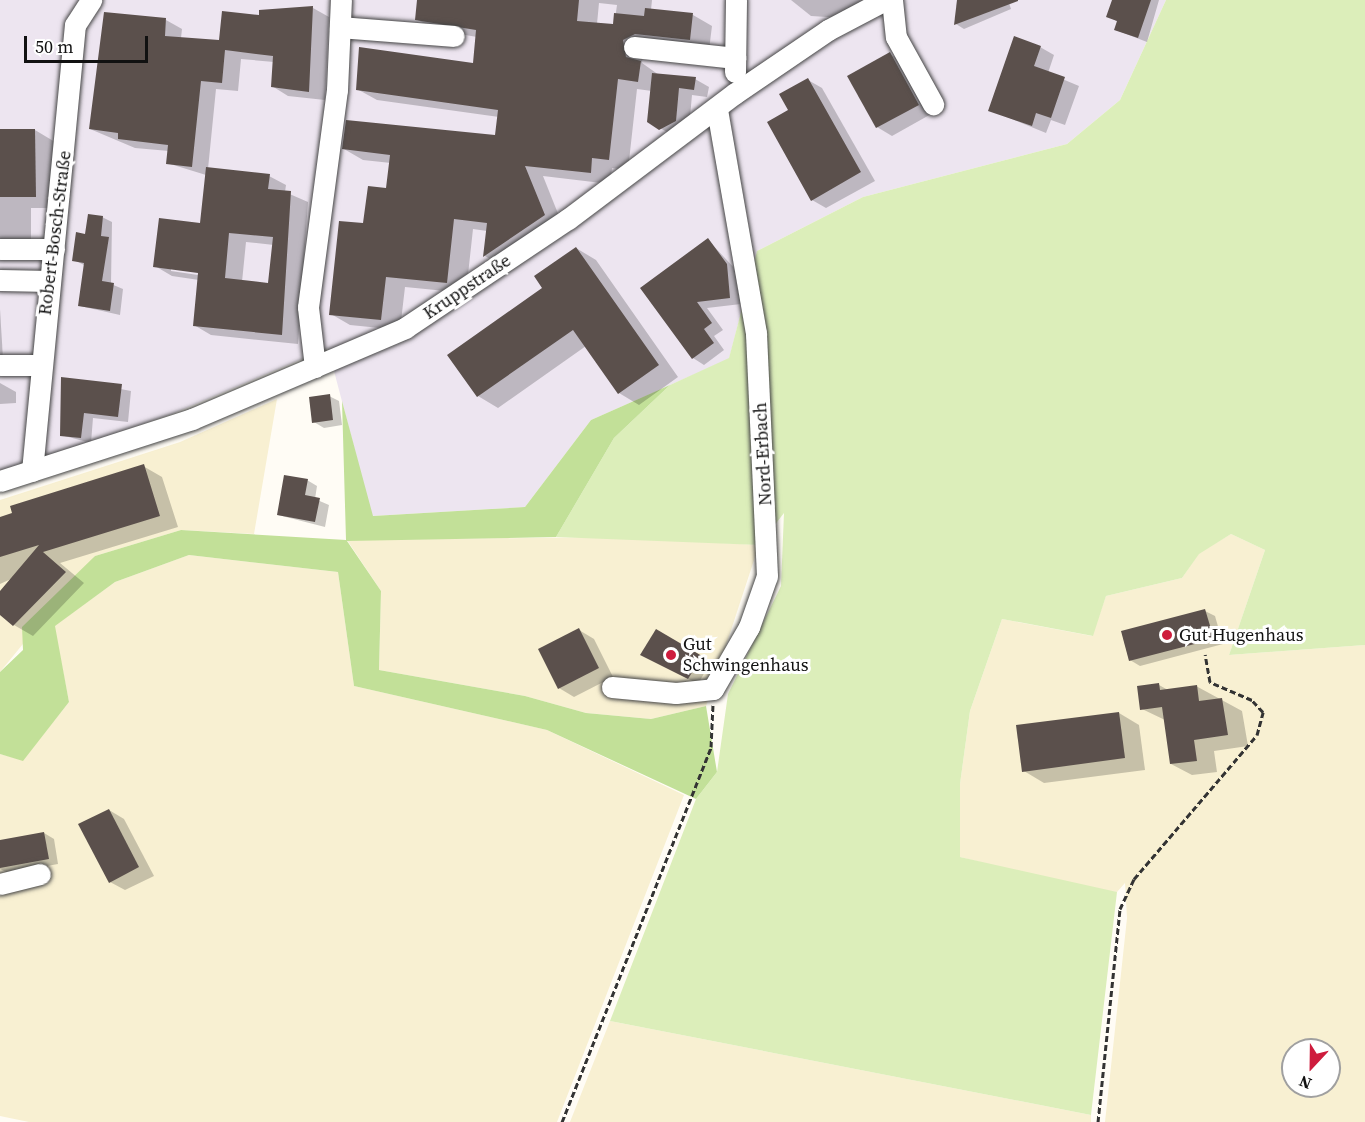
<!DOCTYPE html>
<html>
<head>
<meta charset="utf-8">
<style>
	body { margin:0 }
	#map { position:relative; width:1365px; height:1122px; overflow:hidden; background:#fffcf5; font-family:"Source Serif 4",serif }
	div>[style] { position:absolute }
	.industrial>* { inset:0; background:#ede5f0 }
	.farmland>* { inset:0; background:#f8f0d2 }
	.green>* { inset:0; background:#dceeba }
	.forest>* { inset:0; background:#c2e098 }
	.shadow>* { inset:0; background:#0003 }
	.building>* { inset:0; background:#5b504c }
	.path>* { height:3px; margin-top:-1.5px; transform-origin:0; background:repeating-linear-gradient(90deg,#333 0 6px,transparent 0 9px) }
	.roads { filter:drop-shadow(0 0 2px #444) drop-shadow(0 0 2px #444) }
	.minor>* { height:21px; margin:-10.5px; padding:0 10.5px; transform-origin:10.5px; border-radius:10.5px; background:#fff }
	.dots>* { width:16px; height:16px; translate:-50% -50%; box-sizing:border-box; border:3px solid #fff; border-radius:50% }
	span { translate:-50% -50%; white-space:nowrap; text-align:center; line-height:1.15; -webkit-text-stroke:6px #fff; paint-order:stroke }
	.street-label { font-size:18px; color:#111 }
	.poi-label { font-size:18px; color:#111 }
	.left { translate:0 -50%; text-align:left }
	.north { position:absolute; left:1281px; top:1038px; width:60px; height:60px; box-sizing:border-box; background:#fff; border:2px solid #a0a0a0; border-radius:50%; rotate:202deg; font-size:16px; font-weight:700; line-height:24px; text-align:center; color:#111 }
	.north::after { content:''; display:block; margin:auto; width:21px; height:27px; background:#ce1c3d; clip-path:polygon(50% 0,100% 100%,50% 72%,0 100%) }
	.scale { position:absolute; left:24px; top:36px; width:124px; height:27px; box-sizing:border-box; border:3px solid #111; border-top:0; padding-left:8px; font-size:18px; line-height:21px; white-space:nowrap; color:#111; -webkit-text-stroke:4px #fff; paint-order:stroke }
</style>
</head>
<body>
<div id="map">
	<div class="industrial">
		<i style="clip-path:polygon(0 0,1166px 0,1120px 100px,1067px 144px,863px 197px,757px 251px,729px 359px,591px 420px,525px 507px,372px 516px,328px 348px,172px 414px,0 473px)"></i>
	</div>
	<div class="farmland">
		<i style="clip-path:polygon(277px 399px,254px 534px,181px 530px,95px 556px,0 672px,0 500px,180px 442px)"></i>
		<i style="clip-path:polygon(evenodd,1231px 534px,1265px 550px,1229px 655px,1365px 645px,1365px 1122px,1105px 1122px,1127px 918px,1125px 883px,1117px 892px,1092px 890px,960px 857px,960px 784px,970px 711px,1002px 619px,1092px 636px,1106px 596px,1182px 578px,1199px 553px,1231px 534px,1293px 1050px,1329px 1050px,1329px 1086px,1293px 1086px,1293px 1050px)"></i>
		<i style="clip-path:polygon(607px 537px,759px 545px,706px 706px,651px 719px,586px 713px,525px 696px,379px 670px,381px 591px,347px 540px)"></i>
		<i style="clip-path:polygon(189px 555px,338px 572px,354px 686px,547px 730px,684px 795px,557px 1122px,29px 1122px,0 1116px,0 754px,23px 760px,69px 702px,54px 626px,115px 582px)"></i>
		<i style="clip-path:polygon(610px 1021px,1091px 1115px,1091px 1122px,570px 1122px)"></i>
	</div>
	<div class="green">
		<i style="clip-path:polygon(1166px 0,1365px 0,1365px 645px,1229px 655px,1265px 550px,1231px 534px,1199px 554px,1182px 578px,1106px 596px,1093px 636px,1002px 619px,970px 711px,960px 784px,960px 857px,1117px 892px,1091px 1115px,610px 1021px,696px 799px,717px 772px,728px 694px,781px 586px,784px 513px,759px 545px,556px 537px,614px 438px,670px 385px,729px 358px,757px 251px,863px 197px,1067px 144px,1120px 100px)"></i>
	</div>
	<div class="forest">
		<i style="clip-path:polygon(670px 385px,614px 438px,556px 537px,347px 541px,381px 591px,379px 670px,525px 696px,586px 713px,651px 719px,706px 706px,717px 772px,696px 799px,547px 730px,354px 686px,338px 572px,189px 555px,115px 582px,55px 626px,69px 702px,23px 761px,0 754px,0 672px,23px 650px,22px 627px,95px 556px,181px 530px,346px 540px,342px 401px,373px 516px,525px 507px,591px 420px)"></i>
	</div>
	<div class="shadow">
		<i style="clip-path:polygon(evenodd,419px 0,652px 0,651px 10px,693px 15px,712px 26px,709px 50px,643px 50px,642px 63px,659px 75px,695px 79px,709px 87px,707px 97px,692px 95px,689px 128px,674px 136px,660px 128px,652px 91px,637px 89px,628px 170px,612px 168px,610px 184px,543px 176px,563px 226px,504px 267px,485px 256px,487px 231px,473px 229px,466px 293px,405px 287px,400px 330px,350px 325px,331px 314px,364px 225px,388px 190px,391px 163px,363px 160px,344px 149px,497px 137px,499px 117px,377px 100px,357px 89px,474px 65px,477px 37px,436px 30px,416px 19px,419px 0,599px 3px,617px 5px,614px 26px,597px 24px,599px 3px)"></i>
		<i style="clip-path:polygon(791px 0,884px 0,843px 18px,811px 16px)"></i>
		<i style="clip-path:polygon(959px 0,1008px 0,1011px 9px,964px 29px,956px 24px)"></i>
		<i style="clip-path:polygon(1115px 0,1159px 0,1147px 42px,1116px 30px,1118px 22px,1108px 16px)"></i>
		<i style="clip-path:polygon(evenodd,313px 8px,329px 17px,325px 100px,288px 96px,272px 86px,274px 62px,241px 59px,238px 91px,216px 89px,208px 169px,269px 176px,286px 185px,285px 192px,308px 202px,298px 344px,211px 335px,194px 325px,199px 280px,172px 276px,155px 266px,201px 225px,206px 175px,167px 163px,169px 151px,135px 148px,90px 129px,166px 20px,182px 29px,181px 38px,220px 42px,260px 17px,313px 8px,246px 242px,274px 245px,269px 285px,242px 282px,246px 242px,313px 8px,171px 268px,206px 273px,205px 276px,171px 271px,171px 268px)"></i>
		<i style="clip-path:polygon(1040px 47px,1054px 55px,1048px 73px,1079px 86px,1065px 125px,1051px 120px,1046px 133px,990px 110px)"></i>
		<i style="clip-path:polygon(890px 54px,905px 63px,933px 113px,892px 136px,877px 127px)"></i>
		<i style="clip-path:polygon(808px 80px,822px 88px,875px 181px,826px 208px,812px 200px,790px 111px)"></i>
		<i style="clip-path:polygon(35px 130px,55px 142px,56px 208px,31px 208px,31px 243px,0 244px,0 131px)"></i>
		<i style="clip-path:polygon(102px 217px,112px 222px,111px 284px,123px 289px,120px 315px,80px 306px,86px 266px,74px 260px)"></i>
		<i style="clip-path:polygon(708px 240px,738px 272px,741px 304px,707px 308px,723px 330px,714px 336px,724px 350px,704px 365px,693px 358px,642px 288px)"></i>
		<i style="clip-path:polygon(576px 248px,596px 260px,678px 377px,639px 405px,619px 393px,586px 346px,498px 408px,478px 396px,544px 289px)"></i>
		<i style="clip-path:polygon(0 309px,3px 359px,0 359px)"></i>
		<i style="clip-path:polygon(63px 378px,131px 391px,128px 422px,93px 418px,91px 443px,61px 435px)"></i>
		<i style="clip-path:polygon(0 383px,16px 392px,16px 403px,0 404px)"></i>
		<i style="clip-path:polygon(329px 396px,339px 401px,342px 425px,324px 428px,314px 422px)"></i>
		<i style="clip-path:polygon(143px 466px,162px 477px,178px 527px,60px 563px,84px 583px,33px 636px,14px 625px,0 609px,0 593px,13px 578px,0 584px,0 519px)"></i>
		<i style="clip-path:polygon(307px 480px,317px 486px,315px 499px,329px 505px,325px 527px,278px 515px)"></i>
		<i style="clip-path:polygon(1205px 611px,1215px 616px,1223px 644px,1140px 666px,1130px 660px)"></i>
		<i style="clip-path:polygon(579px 630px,594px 639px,613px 677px,574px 697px,559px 688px)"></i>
		<i style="clip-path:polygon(657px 631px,710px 663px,698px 684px,642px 654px)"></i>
		<i style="clip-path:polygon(1159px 685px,1168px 690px,1196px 686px,1242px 711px,1248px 746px,1214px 751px,1217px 772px,1192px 775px,1171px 764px,1165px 720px,1142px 709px)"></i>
		<i style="clip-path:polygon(1119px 713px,1139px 725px,1145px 770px,1044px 783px,1024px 771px)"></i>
		<i style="clip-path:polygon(109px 810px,124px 819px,154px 876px,125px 890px,110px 882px)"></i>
		<i style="clip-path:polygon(44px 833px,54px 839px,58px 864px,8px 873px,0 869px,0 842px)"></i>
	</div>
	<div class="building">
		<i style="clip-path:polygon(417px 0,579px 0,577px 21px,613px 24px,614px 13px,644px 16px,645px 8px,693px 13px,690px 40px,635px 34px,623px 40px,626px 57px,641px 61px,638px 82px,618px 79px,609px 160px,592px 158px,591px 173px,525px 166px,545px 215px,483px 257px,487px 223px,454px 219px,447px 283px,386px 277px,381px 320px,329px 315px,339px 221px,363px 223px,368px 186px,386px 188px,390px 155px,342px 149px,346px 120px,495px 135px,498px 110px,356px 90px,359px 47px,473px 63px,476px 30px,415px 20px)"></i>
		<i style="clip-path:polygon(957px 0,1018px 0,1018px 1px,954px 25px)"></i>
		<i style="clip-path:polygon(1112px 0,1151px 0,1138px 38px,1114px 30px,1117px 21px,1106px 17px)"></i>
		<i style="clip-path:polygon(313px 6px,309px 92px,271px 87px,273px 56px,225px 50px,222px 83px,201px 81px,192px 167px,166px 164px,168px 145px,118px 139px,118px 133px,89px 129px,104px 12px,166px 18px,165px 36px,219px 40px,222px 11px,259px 15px,259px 10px)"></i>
		<i style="clip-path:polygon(1014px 36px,1041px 46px,1034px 66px,1065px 77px,1051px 118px,1036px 113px,1032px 126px,988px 111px)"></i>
		<i style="clip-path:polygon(890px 52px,919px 105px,876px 128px,847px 76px)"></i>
		<i style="clip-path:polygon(652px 73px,696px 77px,694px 90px,679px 88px,676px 121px,659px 130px,647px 122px)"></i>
		<i style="clip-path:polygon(808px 78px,861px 172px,811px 201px,767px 122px,788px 110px,779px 94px)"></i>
		<i style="clip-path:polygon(0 129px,35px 129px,36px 197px,0 197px)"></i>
		<i style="clip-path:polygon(evenodd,206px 167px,270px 174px,268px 189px,291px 191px,282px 335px,193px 326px,198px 273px,153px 267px,159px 218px,200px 223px,206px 167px,229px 233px,273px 237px,268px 283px,225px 278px,229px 233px)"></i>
		<i style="clip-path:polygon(88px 214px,103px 216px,101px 236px,109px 237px,102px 281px,114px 283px,110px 311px,78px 306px,84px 263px,72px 261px,76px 232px,85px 234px)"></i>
		<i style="clip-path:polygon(708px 238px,727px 264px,730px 298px,697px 302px,712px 323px,704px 329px,714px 343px,692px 359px,640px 288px)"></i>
		<i style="clip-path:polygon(576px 247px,659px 365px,618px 394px,573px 330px,477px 397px,447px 355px,542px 288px,534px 276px)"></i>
		<i style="clip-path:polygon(61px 377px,122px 384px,118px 417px,84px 413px,81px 438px,60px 436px)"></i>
		<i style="clip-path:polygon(330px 394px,333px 420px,312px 423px,309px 397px)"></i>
		<i style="clip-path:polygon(144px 464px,160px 516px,43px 552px,66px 572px,13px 626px,0 615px,0 591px,39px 545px,0 557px,0 517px,12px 513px,10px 506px)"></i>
		<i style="clip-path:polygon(284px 475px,308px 479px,305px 495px,320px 498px,315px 522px,277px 515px)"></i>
		<i style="clip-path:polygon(1205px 609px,1214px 639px,1129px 661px,1121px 631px)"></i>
		<i style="clip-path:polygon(579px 628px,599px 668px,558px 689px,538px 649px)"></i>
		<i style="clip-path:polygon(656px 629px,702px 656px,688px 679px,640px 655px)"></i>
		<i style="clip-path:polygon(1159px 683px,1160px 690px,1197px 685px,1199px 701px,1222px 698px,1228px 735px,1194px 740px,1197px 761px,1170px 764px,1162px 707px,1140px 710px,1137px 686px)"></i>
		<i style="clip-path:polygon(1119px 712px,1125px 758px,1022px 772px,1016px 725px)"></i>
		<i style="clip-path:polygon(109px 809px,139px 867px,109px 883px,78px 824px)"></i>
		<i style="clip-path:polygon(44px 832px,49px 859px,0 868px,0 840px)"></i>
	</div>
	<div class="path">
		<i style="left:562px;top:1122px;width:404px;rotate:-68.3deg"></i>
		<i style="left:711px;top:747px;width:42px;rotate:-87.3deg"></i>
		<i style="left:1098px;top:1122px;width:214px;rotate:-84.1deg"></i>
		<i style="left:1120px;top:909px;width:33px;rotate:-65deg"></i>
		<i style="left:1134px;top:879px;width:189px;rotate:-49.5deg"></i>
		<i style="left:1257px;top:735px;width:24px;rotate:-75deg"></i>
		<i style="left:1263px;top:712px;width:16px;rotate:-133deg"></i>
		<i style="left:1252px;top:700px;width:46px;rotate:-156.8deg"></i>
		<i style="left:1210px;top:682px;width:28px;rotate:-100deg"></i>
	</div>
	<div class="roads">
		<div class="minor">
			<i style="left:892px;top:0;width:37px;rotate:84deg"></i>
			<i style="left:896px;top:37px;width:77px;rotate:61.1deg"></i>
			<i style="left:340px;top:27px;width:114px;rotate:4.5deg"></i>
			<i style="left:634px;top:47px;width:102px;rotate:6.2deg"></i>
			<i style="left:735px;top:72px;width:72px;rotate:-89.2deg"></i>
			<i style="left:0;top:249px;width:54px"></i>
			<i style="left:0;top:280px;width:50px;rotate:1.1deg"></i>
			<i style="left:0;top:365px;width:38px"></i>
			<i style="left:315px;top:367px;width:60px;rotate:-96.7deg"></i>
			<i style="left:308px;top:307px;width:219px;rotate:-82.4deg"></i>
			<i style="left:337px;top:90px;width:90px;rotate:-87.5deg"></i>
			<i style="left:32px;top:471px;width:448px;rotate:-84.5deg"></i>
			<i style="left:75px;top:25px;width:30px;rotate:-57deg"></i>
			<i style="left:0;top:481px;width:202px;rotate:-17.9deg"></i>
			<i style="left:192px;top:419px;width:232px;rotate:-23.1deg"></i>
			<i style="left:405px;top:328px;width:196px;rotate:-33.8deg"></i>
			<i style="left:568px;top:219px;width:208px;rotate:-37deg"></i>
			<i style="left:734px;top:94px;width:114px;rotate:-34.2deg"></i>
			<i style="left:828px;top:30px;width:64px;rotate:-27.8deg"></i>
			<i style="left:612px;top:687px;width:64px;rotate:5.4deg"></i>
			<i style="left:676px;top:693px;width:37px;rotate:-6deg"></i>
			<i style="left:713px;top:689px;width:72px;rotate:-59.9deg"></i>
			<i style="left:749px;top:627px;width:54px;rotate:-70.6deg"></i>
			<i style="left:767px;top:576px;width:243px;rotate:-92.6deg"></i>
			<i style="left:756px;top:333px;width:227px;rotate:-99.9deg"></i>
			<i style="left:0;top:884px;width:41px;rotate:-14deg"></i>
		</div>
	</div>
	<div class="dots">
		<i style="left:1167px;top:635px;background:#ce1c3d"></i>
		<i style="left:671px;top:655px;background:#ce1c3d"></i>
	</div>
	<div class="street-label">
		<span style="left:55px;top:233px;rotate:-83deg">Robert-Bosch-Straße</span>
		<span style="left:467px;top:287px;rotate:-34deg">Kruppstraße</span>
		<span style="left:763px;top:454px;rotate:-93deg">Nord-Erbach</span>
	</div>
	<div class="poi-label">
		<span class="left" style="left:1179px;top:635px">Gut Hugenhaus</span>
		<span class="left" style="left:683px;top:655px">Gut<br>Schwingenhaus</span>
	</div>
	<div class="north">N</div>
	<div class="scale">50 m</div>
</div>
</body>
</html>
